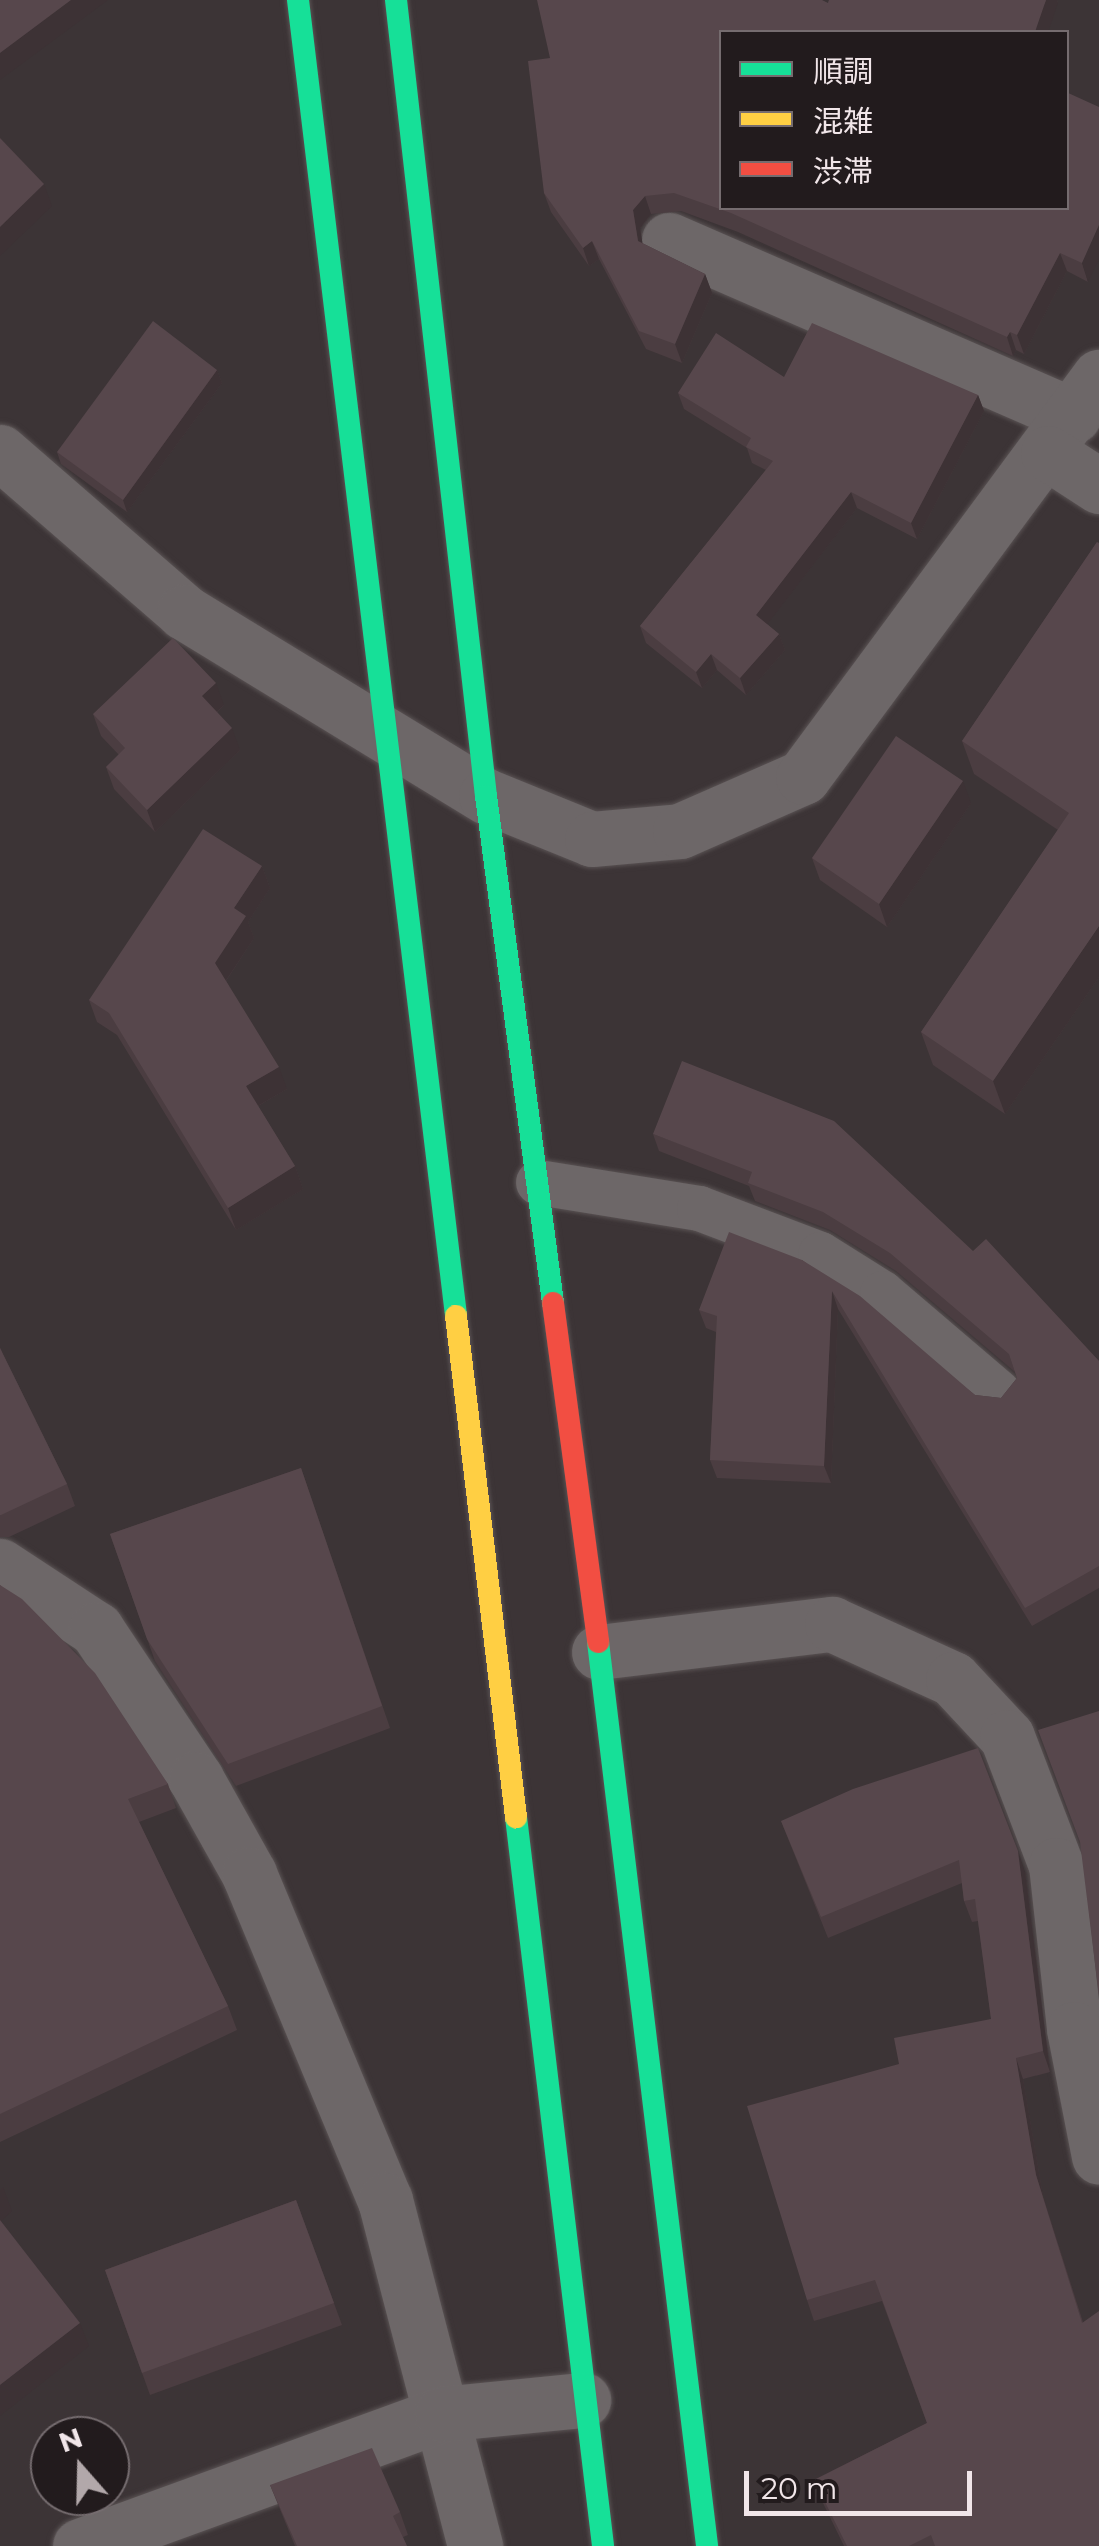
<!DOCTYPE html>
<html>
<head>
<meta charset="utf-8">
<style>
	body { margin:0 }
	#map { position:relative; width:1099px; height:2546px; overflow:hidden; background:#3c3436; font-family:Montserrat,"Noto Sans JP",sans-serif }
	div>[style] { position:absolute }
	.roads { filter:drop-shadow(0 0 2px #595253) drop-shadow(0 0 2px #595253) }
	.lane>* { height:45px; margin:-22.5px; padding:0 22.5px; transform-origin:22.5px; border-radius:22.5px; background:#6d6768 }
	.street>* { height:55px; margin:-27.5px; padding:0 27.5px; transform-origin:27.5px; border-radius:27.5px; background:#6d6768 }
	.fast>* { height:22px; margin:-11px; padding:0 11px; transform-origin:11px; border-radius:11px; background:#16e098 }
	.slow>* { height:22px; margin:-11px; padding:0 11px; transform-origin:11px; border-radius:11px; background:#ffcf43 }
	.jam>* { height:22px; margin:-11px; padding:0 11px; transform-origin:11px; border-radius:11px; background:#f24e42 }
	.wall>* { inset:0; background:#4b3d41 }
	.shaded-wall>* { inset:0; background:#3d3235 }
	.building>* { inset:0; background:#57474c }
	span { translate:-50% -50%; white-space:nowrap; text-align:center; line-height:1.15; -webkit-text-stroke:10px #221b1d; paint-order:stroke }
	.legend { position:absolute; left:719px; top:30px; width:350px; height:180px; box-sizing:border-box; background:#221b1d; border:2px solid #756c6f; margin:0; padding:12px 18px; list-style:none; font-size:30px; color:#f1e6e9 }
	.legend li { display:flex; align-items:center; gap:20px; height:50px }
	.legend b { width:50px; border:2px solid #756c6f }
	.north { position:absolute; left:30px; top:2416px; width:100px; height:100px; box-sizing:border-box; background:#221b1d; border:2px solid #756c6f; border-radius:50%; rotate:340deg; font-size:28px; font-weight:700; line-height:40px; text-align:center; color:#f1e6e9 }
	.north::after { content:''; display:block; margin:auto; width:35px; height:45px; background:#b2a8aa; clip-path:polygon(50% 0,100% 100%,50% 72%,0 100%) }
	.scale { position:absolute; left:744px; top:2471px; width:228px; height:45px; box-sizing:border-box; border:5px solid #f1e6e9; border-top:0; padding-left:12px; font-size:30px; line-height:35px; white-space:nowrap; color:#f1e6e9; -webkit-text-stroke:8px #221b1d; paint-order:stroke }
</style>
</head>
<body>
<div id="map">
	<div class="roads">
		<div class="lane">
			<i style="left:538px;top:1182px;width:163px;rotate:9.2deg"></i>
			<i style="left:699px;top:1208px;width:129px;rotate:20.8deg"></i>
			<i style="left:820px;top:1254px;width:73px;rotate:32.2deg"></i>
			<i style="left:882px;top:1293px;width:153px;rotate:40.5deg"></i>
		</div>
		<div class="street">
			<i style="left:669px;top:240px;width:441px;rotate:23.5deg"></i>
			<i style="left:0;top:452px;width:244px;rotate:41deg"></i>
			<i style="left:184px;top:612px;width:354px;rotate:31.4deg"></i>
			<i style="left:486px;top:796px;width:114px;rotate:22.1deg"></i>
			<i style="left:592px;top:839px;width:88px;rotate:-5.2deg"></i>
			<i style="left:680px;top:831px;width:134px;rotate:-23.7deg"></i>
			<i style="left:803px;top:777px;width:498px;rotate:-53.5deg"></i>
			<i style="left:1048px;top:453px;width:61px;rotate:32.9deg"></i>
			<i style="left:0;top:1566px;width:115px;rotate:33.3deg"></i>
			<i style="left:96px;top:1629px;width:180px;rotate:56.3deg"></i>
			<i style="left:196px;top:1779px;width:109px;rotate:60.8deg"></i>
			<i style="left:249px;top:1874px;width:353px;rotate:67.4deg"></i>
			<i style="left:385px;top:2200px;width:358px;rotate:75.4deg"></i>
			<i style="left:599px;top:1652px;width:235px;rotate:-6.9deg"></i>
			<i style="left:832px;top:1624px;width:133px;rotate:24.4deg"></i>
			<i style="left:953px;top:1679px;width:79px;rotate:47deg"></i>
			<i style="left:1007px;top:1737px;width:137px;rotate:69.1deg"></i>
			<i style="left:1056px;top:1865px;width:165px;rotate:83.7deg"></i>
			<i style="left:1074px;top:2029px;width:130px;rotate:78.9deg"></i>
			<i style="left:80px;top:2546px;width:385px;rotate:-20deg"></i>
			<i style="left:442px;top:2414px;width:142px;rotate:-5.7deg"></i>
		</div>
		<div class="fast">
			<i style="left:298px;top:0;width:1325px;rotate:83.15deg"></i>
			<i style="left:396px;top:0;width:801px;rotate:83.55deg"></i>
			<i style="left:486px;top:796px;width:511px;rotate:82.47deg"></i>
			<i style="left:598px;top:1642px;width:911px;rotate:83.12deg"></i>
			<i style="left:516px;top:1817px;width:734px;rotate:83.19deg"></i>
		</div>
		<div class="slow">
			<i style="left:456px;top:1316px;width:505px;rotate:83.17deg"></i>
		</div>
		<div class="jam">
			<i style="left:553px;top:1303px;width:342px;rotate:82.4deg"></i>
		</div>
	</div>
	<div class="wall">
		<i style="clip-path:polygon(829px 0,1057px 0,1058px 3px,722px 32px,1066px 208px,1088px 282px,1067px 271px,1024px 354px,1016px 350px,1013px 356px,738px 232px,681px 211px,651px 214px,640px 228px,642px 243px,705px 274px,712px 293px,682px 363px,646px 349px,599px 259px,589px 266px,551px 212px,544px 193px,550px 58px,828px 3px)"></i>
		<i style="clip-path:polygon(217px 370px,222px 383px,127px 512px,61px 464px,57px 452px)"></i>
		<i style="clip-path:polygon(784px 377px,978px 395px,984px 411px,917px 539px,857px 508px,767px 624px,779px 634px,785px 650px,746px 695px,717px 670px,702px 688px,646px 643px,640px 626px,766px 470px,752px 463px,747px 448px,684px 409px,678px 393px)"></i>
		<i style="clip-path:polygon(1097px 542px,1099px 977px,1005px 1114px,933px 1065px,921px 1032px,1058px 830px,974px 774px,962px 741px)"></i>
		<i style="clip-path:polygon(224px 705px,217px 712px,240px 750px,155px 832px,114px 789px,106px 767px,119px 755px,101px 736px,93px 714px)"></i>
		<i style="clip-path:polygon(971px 803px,887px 927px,820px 880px,812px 858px)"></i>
		<i style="clip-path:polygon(262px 866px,270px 888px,248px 922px,254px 938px,226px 981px,287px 1089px,258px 1106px,295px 1166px,303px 1189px,236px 1230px,117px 1035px,97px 1022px,89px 1000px)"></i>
		<i style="clip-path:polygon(653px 1134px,973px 1251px,1099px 1361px,1099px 1588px,1032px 1626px,838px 1309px,831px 1483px,717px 1478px,710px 1460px,716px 1332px,706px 1328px,699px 1310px,802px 1260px,975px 1395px,1001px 1398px,1017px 1378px,1015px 1372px,896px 1271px,830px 1230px,755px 1201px,749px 1186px,659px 1151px)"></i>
		<i style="clip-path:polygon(0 1348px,67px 1484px,75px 1506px,9px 1537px,0 1537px)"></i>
		<i style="clip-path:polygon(301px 1468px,390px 1728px,236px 1786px,155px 1661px,110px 1534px)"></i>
		<i style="clip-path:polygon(0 1585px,168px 1784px,176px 1808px,139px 1822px,228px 2006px,237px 2030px,0 2142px)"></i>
		<i style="clip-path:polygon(781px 1821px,1025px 1872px,1050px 2072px,1023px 2079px,1043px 2196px,1083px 2322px,1099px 2546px,844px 2546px,822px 2501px,814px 2480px,927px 2423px,882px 2301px,814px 2321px,807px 2300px,899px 2064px,991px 2019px,978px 1921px,972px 1922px,964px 1901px,962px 1883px,828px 1938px)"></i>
		<i style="clip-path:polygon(296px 2200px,342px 2325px,150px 2395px,105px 2270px)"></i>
		<i style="clip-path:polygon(270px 2485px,400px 2512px,408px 2535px,403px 2537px,407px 2546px,295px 2546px)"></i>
	</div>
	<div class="shaded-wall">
		<i style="clip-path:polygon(71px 0,108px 0,0 80px,0 53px)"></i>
		<i style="clip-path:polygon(1046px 0,1057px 0,1058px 3px,1048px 32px,1035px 32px)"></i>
		<i style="clip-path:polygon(44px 184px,52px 206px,0 256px,0 227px)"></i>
		<i style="clip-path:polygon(645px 196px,651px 214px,640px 228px,645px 259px,638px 241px,633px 210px)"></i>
		<i style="clip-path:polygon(1099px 225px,1099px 259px,1088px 282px,1082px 263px)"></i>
		<i style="clip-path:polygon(592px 241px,599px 259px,589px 266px,583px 248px)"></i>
		<i style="clip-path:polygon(1060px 253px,1067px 271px,1024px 354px,1017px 335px)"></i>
		<i style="clip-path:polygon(705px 274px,712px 293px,682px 363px,675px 344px)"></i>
		<i style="clip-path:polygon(1010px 332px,1016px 350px,1013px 356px,1007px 337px)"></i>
		<i style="clip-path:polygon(217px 370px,222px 383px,127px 512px,123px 500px)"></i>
		<i style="clip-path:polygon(978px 395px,984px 411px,917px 539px,911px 523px)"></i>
		<i style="clip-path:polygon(851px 492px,857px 508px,762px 631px,756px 615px)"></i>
		<i style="clip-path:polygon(779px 634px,785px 650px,746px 695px,740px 678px)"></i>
		<i style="clip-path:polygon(711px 654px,717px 670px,702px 688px,696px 672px)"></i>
		<i style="clip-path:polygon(216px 683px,224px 705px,210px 718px,202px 696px)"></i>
		<i style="clip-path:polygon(232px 728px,240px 750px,155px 832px,147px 810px)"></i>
		<i style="clip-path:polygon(963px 781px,971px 803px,887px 927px,879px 904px)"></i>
		<i style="clip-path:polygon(262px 866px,270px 888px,248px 922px,254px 938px,223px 985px,215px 963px,234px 908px)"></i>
		<i style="clip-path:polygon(1099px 926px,1099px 977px,1005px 1114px,993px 1081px)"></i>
		<i style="clip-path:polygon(279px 1067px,287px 1089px,254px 1108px,246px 1086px)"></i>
		<i style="clip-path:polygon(295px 1166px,303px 1189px,236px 1230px,228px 1208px)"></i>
		<i style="clip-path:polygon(832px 1291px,838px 1309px,831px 1483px,824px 1466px)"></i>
		<i style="clip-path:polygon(1018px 1851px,1025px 1872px,1050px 2072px,1043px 2051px)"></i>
		<i style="clip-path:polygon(1016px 2058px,1023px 2079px,1043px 2196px,1090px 2344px,1036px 2175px)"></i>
		<i style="clip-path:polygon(3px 2187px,12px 2211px,0 2222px,0 2190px)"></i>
		<i style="clip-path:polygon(80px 2323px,89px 2346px,0 2416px,0 2385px)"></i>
	</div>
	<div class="building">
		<i style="clip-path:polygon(0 0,71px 0,0 53px)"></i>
		<i style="clip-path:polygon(537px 0,822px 0,828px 3px,829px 0,1046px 0,1035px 32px,722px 32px,722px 208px,1066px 208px,1066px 92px,1099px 107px,1099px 225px,1082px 263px,1060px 253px,1017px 335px,1010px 332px,1007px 337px,731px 213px,674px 193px,645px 196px,633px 210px,638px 241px,705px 274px,675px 344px,639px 331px,592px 241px,583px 248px,544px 193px,528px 61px,550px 58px)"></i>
		<i style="clip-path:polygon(0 138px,44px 184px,0 227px)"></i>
		<i style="clip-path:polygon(153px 321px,217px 370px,123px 500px,57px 452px)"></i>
		<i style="clip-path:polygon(812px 323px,978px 395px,911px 523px,851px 492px,756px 615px,779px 634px,740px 678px,711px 654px,696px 672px,640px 626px,773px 461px,746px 447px,751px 438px,678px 393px,716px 333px,784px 377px)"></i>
		<i style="clip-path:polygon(1097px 542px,1099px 543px,1099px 926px,993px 1081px,921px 1032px,1069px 813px,962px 741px)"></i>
		<i style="clip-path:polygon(173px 638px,216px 683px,202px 696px,232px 728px,147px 810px,106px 767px,125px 748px,93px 714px)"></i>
		<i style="clip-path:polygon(896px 736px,963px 781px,879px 904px,812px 858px)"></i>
		<i style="clip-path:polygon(203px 829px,262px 866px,234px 908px,246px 916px,215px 963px,279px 1067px,246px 1086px,295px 1166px,228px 1208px,109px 1013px,89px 1000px)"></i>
		<i style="clip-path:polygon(682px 1061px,834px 1121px,973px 1251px,986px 1239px,1099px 1361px,1099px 1566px,1025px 1608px,832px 1291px,824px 1466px,710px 1460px,717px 1316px,699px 1310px,729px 1232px,802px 1260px,860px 1296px,975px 1395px,1001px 1398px,1017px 1378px,1009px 1354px,890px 1253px,823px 1212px,748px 1183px,752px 1172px,653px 1134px)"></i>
		<i style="clip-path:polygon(0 1348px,67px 1484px,1px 1515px,0 1515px)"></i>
		<i style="clip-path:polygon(301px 1468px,382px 1706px,228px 1764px,147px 1639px,110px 1534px)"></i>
		<i style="clip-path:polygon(0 1585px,22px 1599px,95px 1673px,168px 1784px,128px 1799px,228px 2006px,0 2114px)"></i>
		<i style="clip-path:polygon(1099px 1711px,1099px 1996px,1080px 1842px,1038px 1730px)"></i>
		<i style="clip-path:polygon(978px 1748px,1018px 1851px,1043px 2051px,1016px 2058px,1036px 2175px,1082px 2323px,1099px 2311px,1099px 2546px,935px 2546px,931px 2535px,909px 2546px,847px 2546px,814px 2480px,927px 2423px,875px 2280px,807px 2300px,747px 2106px,899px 2064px,894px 2038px,991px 2019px,975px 1899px,964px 1901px,959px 1860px,821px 1917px,781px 1821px,853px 1789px)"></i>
		<i style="clip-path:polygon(296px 2200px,334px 2303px,142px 2373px,105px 2270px)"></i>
		<i style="clip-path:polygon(0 2220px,80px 2323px,0 2385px)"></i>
		<i style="clip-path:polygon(372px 2448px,400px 2512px,393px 2516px,407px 2546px,297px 2546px,270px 2485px)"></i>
	</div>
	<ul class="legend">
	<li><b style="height:12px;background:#16e098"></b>順調</li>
	<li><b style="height:12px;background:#ffcf43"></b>混雑</li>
	<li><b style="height:12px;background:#f24e42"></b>渋滞</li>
	</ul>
	<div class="north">N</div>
	<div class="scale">20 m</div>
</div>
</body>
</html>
